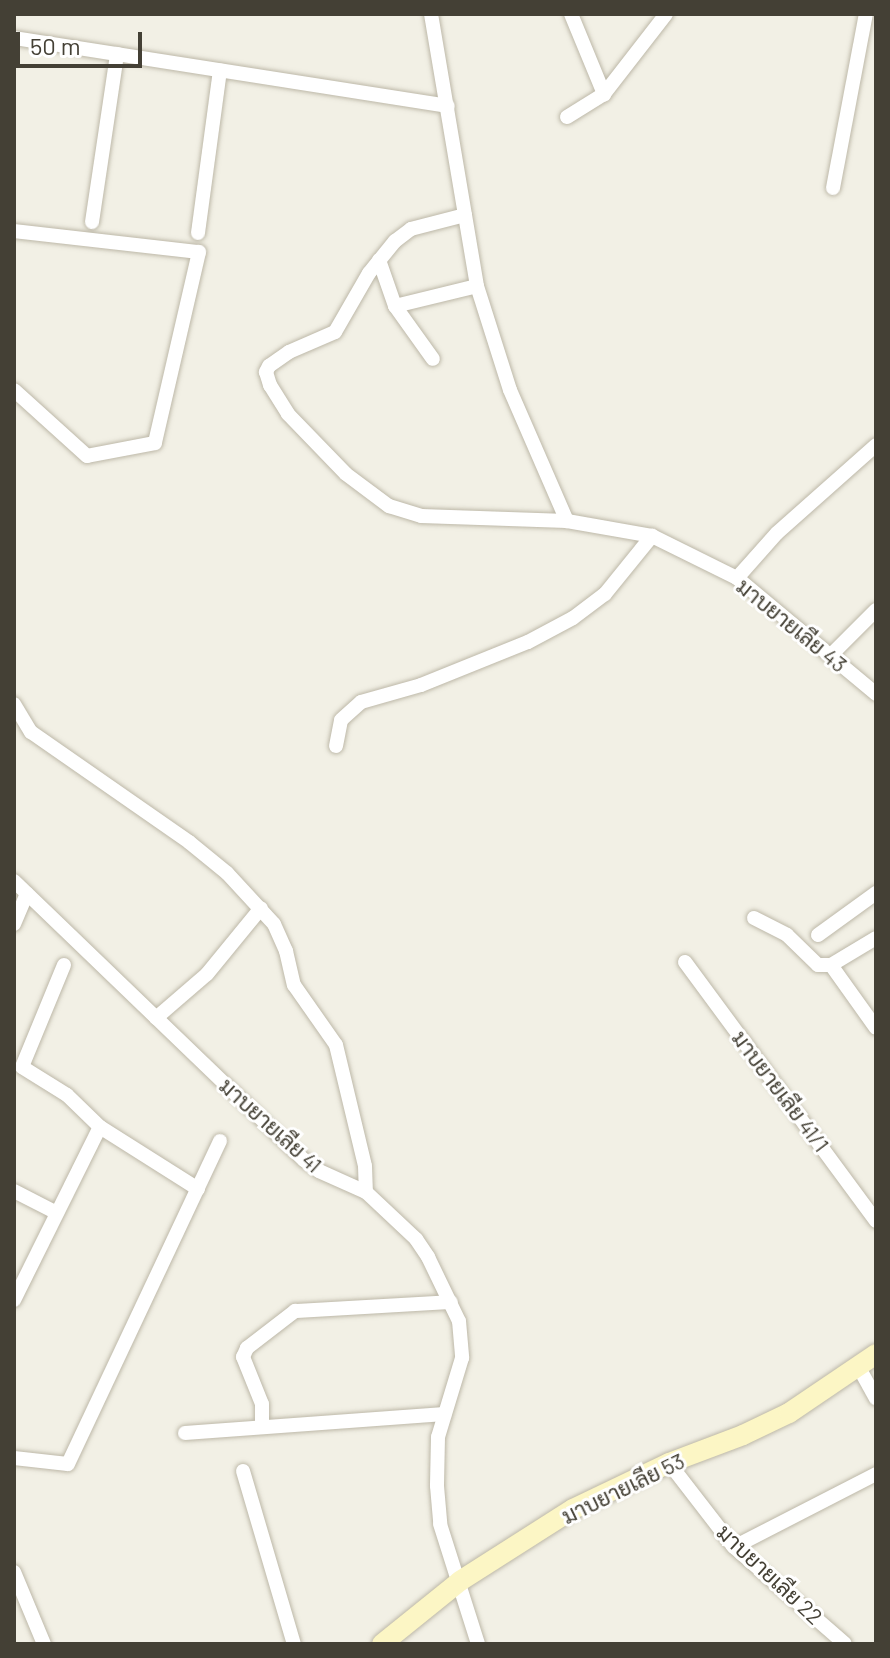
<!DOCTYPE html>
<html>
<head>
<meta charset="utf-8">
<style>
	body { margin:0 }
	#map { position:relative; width:890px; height:1658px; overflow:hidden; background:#f2f0e5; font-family:Barlow,Sarabun,sans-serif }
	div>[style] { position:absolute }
	.roads { filter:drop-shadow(0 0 2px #bdb8a8) drop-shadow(0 0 2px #bdb8a8) }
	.street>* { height:14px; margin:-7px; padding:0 7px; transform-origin:7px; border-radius:7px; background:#fff }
	.secondary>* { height:20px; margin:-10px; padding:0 10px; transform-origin:10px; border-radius:10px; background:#fcf6c5 }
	span { translate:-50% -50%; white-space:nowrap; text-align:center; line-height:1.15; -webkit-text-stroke:6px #fff; paint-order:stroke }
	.street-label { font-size:22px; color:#444035 }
	.frame { position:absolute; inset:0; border:16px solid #444035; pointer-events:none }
	.scale { position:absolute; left:16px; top:32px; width:126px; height:36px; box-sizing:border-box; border:4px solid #444035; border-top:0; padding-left:10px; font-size:24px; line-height:28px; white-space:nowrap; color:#444035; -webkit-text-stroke:6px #fff; paint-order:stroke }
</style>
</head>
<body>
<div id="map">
	<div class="roads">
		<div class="street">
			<i style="left:431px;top:14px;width:276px;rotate:80.4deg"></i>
			<i style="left:477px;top:286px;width:109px;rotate:72.4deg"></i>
			<i style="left:510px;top:390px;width:143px;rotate:66.5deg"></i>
			<i style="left:571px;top:14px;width:87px;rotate:67.6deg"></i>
			<i style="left:14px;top:38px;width:439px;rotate:8.9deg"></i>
			<i style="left:567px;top:117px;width:44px;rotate:-31.9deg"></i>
			<i style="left:604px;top:94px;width:101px;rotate:-52.2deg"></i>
			<i style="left:833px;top:188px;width:177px;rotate:-79.3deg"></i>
			<i style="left:465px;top:215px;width:56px;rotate:165.5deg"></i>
			<i style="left:411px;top:229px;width:20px;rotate:143deg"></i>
			<i style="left:395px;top:241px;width:41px;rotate:129.1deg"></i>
			<i style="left:369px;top:273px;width:68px;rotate:120deg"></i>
			<i style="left:335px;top:332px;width:50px;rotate:156.5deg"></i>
			<i style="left:289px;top:352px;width:24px;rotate:145deg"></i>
			<i style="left:269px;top:366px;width:7px;rotate:117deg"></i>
			<i style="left:266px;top:372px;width:14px;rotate:73deg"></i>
			<i style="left:270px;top:385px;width:34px;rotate:58deg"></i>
			<i style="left:288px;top:414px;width:83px;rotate:46deg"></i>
			<i style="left:346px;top:474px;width:54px;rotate:36.7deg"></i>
			<i style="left:389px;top:506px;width:34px;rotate:17deg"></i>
			<i style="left:421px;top:516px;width:146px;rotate:2deg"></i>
			<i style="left:567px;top:521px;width:86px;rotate:10deg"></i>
			<i style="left:652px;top:536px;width:95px;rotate:26.3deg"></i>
			<i style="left:737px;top:578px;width:181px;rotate:39.8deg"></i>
			<i style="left:92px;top:222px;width:170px;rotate:-81.5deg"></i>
			<i style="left:14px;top:231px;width:186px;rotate:6.5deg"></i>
			<i style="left:199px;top:252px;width:196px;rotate:103deg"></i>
			<i style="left:155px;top:443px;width:69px;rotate:169.2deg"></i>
			<i style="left:87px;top:456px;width:98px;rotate:-137.9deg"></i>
			<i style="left:198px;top:233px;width:164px;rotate:-82.3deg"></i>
			<i style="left:379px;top:260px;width:49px;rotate:70.8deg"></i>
			<i style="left:395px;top:306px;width:84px;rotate:-13.7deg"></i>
			<i style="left:395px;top:306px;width:65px;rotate:54.4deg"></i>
			<i style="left:737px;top:578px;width:60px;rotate:-48.4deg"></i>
			<i style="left:777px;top:533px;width:132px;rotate:-41.6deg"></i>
			<i style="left:830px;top:656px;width:65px;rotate:-45deg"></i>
			<i style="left:14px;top:704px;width:33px;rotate:59deg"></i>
			<i style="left:31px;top:732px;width:193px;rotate:34.8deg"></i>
			<i style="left:189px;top:842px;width:49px;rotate:39.2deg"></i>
			<i style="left:227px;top:873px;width:69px;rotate:47.3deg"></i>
			<i style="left:274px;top:924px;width:30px;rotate:66deg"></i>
			<i style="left:286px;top:951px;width:35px;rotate:77deg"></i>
			<i style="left:294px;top:985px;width:73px;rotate:55deg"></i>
			<i style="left:336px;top:1045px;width:124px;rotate:76.5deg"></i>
			<i style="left:365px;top:1166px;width:26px;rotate:88deg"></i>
			<i style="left:336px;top:746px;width:26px;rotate:-79deg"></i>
			<i style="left:341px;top:720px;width:27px;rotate:-42deg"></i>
			<i style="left:361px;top:702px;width:62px;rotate:-15.8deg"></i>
			<i style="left:421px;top:685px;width:115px;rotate:-21.9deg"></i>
			<i style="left:528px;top:642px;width:51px;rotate:-28.1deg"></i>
			<i style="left:573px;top:618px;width:40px;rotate:-37deg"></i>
			<i style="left:605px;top:594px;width:75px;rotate:-51deg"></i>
			<i style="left:14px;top:881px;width:402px;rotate:43.9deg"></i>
			<i style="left:304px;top:1160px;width:19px;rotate:36deg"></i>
			<i style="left:319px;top:1171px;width:51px;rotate:24.1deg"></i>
			<i style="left:366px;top:1192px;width:69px;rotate:43.2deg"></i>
			<i style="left:416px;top:1239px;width:22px;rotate:56deg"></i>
			<i style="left:428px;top:1257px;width:71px;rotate:64.2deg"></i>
			<i style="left:459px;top:1321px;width:37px;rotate:85deg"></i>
			<i style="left:462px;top:1358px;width:83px;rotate:106.9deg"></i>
			<i style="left:438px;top:1437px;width:49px;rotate:91.2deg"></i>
			<i style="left:437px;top:1486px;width:38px;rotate:85deg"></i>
			<i style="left:440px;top:1524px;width:126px;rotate:72.4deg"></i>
			<i style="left:754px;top:918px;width:37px;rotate:27deg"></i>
			<i style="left:787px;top:935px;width:43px;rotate:44.1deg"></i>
			<i style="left:818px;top:965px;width:13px"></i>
			<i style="left:831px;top:965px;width:52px;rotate:-31deg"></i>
			<i style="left:14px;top:924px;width:33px;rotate:-67deg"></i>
			<i style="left:818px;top:935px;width:72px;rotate:-35.9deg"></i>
			<i style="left:685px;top:962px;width:322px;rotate:53.6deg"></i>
			<i style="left:64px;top:965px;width:110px;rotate:112.4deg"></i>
			<i style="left:22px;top:1067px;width:53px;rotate:31.9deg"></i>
			<i style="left:67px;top:1095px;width:46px;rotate:44.1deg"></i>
			<i style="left:100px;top:1127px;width:116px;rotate:32.3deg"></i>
			<i style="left:831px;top:965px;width:77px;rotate:54.5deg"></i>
			<i style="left:156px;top:1018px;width:67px;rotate:-40.8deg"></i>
			<i style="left:207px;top:974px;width:85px;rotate:-50.7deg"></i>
			<i style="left:14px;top:1191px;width:48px;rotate:27.1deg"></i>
			<i style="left:14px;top:1300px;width:193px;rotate:-63.6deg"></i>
			<i style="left:858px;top:1366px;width:37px;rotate:61deg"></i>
			<i style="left:262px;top:1427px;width:23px;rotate:-90deg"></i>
			<i style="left:262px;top:1404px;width:51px;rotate:-112deg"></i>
			<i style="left:243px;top:1357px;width:10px;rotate:-66deg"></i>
			<i style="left:247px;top:1348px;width:61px;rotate:-37.6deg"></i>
			<i style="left:295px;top:1311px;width:156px;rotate:-3.3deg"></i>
			<i style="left:185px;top:1433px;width:260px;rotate:-4.2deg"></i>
			<i style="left:14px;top:1458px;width:54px;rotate:6.3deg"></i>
			<i style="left:68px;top:1464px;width:357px;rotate:-64.8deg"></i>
			<i style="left:669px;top:1463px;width:106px;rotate:52.3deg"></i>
			<i style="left:734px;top:1547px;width:147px;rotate:41.1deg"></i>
			<i style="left:243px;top:1471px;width:180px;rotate:73.6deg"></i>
			<i style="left:734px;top:1547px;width:160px;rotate:-27.2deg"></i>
			<i style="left:14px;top:1572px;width:78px;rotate:67.4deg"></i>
		</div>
		<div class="secondary">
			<i style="left:382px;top:1644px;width:100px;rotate:-38.9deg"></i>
			<i style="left:460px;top:1581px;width:134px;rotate:-32.5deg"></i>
			<i style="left:573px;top:1509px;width:106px;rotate:-25.6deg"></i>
			<i style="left:669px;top:1463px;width:79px;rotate:-20.7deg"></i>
			<i style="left:743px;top:1435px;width:51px;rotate:-25.6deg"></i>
			<i style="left:789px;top:1413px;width:105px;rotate:-34.1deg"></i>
		</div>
	</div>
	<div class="street-label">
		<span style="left:792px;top:625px;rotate:39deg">มาบยายเลีย 43</span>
		<span style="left:781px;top:1091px;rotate:53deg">มาบยายเลีย 41/1</span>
		<span style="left:271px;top:1125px;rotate:42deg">มาบยายเลีย 41</span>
		<span style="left:623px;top:1488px;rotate:-26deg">มาบยายเลีย 53</span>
		<span style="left:770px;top:1574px;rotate:43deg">มาบยายเลีย 22</span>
	</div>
	<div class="frame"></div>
	<div class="scale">50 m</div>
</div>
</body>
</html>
